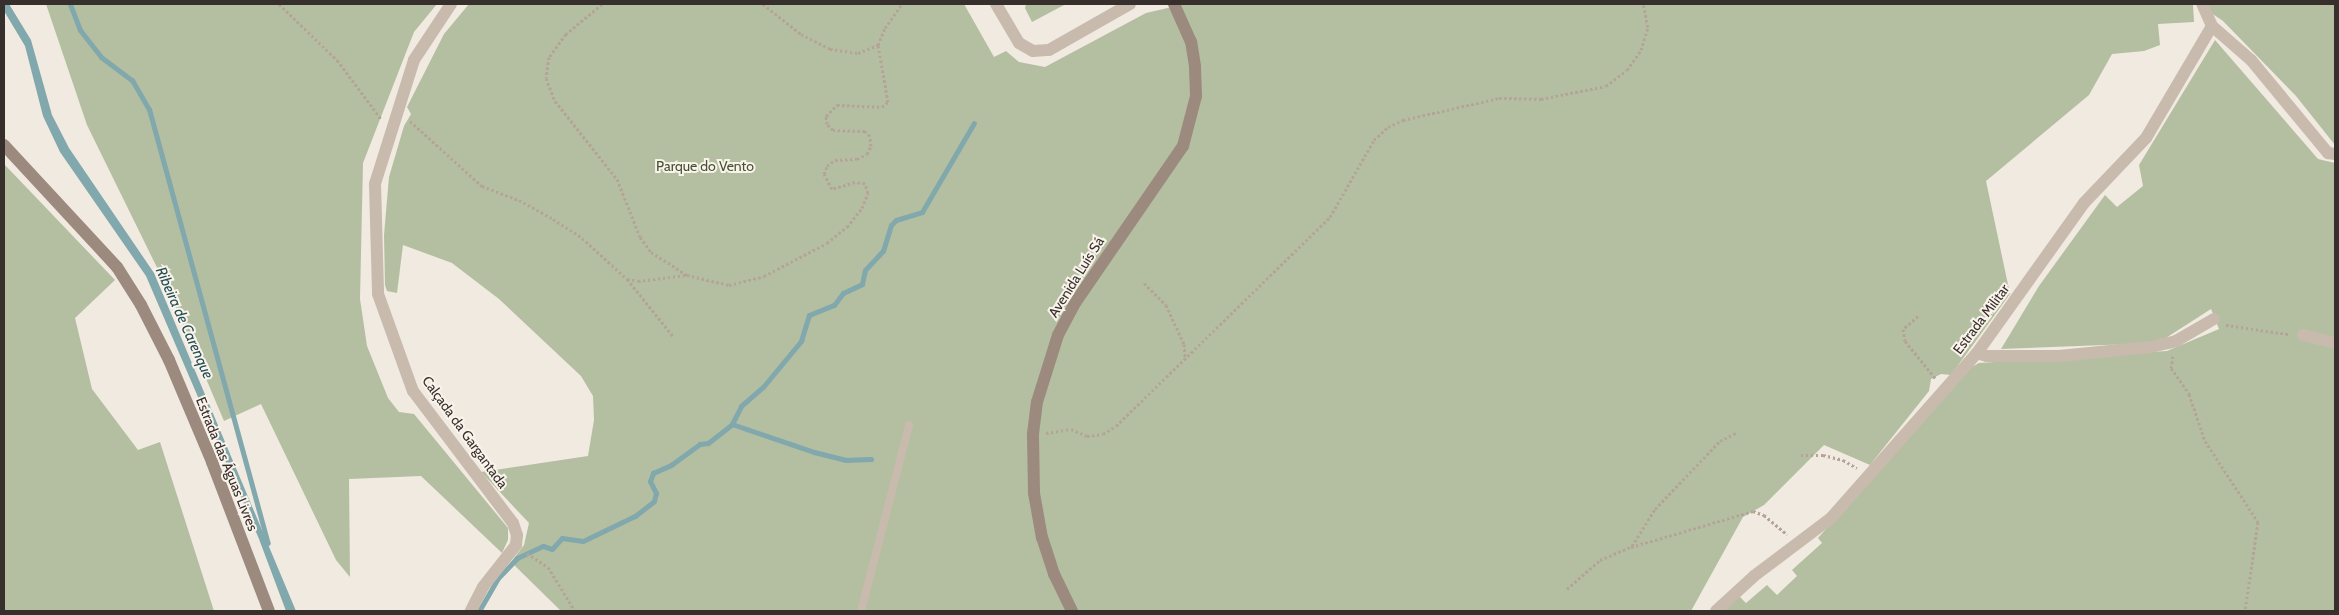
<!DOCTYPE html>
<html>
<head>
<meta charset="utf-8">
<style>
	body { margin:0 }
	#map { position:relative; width:2339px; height:615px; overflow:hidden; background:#f1eae0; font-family:Cabin,sans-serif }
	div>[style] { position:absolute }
	.green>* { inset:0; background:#b4bfa1 }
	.water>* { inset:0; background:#81a8ac }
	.stream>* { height:5px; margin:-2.5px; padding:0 2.5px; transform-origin:2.5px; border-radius:2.5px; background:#81a8ac }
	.path>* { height:3px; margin-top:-1.5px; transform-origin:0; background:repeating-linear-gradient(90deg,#b4a497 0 2.5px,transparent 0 5px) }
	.lane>* { height:8px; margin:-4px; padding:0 4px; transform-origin:4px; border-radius:4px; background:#c8baad }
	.street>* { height:12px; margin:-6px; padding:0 6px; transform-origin:6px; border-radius:6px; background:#c8baad }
	.secondary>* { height:12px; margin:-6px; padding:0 6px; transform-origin:6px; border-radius:6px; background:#9c8a7e }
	span { translate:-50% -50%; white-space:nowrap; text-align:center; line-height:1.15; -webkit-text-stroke:4px #f9f3ec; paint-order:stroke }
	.park-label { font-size:14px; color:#465331 }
	.street-label { font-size:14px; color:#372f2b }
	.water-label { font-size:15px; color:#245055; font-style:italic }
	.frame { position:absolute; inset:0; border:5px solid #372f2b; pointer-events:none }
</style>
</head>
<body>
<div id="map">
	<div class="green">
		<i style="clip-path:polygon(46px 4px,437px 4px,414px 32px,363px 163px,360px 299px,367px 346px,388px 398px,399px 412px,414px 414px,508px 528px,508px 540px,502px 553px,421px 476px,349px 479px,350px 577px,336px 560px,261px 404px,224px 421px,170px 294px,87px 125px)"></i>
		<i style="clip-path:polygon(469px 4px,964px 4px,994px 57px,1006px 51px,1019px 62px,1045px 67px,1146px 13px,1185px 4px,2193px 4px,2194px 22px,2158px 24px,2160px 45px,2144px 51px,2112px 54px,2089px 95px,1986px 181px,2010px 294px,1951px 375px,1941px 374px,1931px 379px,1929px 391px,1870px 465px,1824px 445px,1764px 505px,1743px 517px,1691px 611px,561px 611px,511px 562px,524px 545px,529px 523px,481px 472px,588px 456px,594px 420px,593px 396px,581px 376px,499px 299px,452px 263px,403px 245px,397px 293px,387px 291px,385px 285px,384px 235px,389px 177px,404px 126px,411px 114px,407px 107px,444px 34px)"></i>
		<i style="clip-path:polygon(1026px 4px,1066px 4px,1032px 22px,1025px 8px)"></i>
		<i style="clip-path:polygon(2198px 4px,2335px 4px,2335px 145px,2296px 96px,2223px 21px)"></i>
		<i style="clip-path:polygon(2215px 40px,2318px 159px,2335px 163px,2335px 611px,1723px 611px,1739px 596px,1746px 603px,1767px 585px,1777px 595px,1797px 576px,1792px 570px,1822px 543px,1818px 538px,1970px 368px,1979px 363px,2167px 351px,2219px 329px,2211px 309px,2158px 343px,2001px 349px,2039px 286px,2105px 195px,2117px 207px,2143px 186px,2139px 165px)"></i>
		<i style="clip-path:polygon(4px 164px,115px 280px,75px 318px,92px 389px,138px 450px,160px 442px,214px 611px,4px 611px)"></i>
	</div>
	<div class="water">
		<i style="clip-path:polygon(4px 4px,9px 4px,31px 40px,52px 115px,69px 148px,154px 273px,296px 611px,286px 611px,259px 539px,146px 276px,60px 152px,43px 116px,25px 46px,4px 11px)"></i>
	</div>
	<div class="stream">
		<i style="left:70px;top:4px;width:28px;rotate:69deg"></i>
		<i style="left:80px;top:30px;width:34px;rotate:52deg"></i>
		<i style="left:101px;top:57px;width:39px;rotate:37deg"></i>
		<i style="left:132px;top:80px;width:34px;rotate:60deg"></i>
		<i style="left:149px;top:109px;width:450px;rotate:74.7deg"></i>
		<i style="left:732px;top:424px;width:87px;rotate:18.9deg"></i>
		<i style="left:814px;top:452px;width:32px;rotate:14deg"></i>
		<i style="left:845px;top:460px;width:26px;rotate:-2deg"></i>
		<i style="left:479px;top:611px;width:38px;rotate:-60deg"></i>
		<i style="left:498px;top:578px;width:28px;rotate:-46deg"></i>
		<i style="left:517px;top:558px;width:29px;rotate:-25deg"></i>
		<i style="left:543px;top:546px;width:9px;rotate:18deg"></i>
		<i style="left:552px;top:549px;width:15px;rotate:-48deg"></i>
		<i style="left:562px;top:538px;width:21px;rotate:8deg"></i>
		<i style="left:583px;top:541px;width:58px;rotate:-25.7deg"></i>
		<i style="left:635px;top:516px;width:24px;rotate:-38deg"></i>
		<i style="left:654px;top:501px;width:8px;rotate:-76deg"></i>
		<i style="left:656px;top:493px;width:13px;rotate:-117deg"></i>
		<i style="left:650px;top:481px;width:9px;rotate:-69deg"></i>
		<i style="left:653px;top:473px;width:20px;rotate:-24deg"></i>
		<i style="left:671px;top:465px;width:36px;rotate:-36deg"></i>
		<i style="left:700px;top:444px;width:8px;rotate:-7deg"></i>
		<i style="left:708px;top:443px;width:31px;rotate:-38deg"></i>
		<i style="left:732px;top:424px;width:20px;rotate:-63deg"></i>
		<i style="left:741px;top:406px;width:29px;rotate:-41deg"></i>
		<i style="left:763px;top:387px;width:60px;rotate:-50.4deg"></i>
		<i style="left:801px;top:341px;width:27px;rotate:-73deg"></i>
		<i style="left:809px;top:315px;width:27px;rotate:-22deg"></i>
		<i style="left:834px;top:305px;width:15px;rotate:-53deg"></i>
		<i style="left:843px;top:293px;width:21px;rotate:-25deg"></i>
		<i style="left:862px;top:284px;width:14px;rotate:-78deg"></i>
		<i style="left:865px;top:270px;width:26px;rotate:-47deg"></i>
		<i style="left:883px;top:251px;width:27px;rotate:-73deg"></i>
		<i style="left:891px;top:225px;width:7px;rotate:-45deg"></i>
		<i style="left:896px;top:220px;width:27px;rotate:-17deg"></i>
		<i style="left:922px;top:212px;width:103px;rotate:-59.7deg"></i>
	</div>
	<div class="path">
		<i style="left:279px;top:4px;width:81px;rotate:44deg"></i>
		<i style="left:337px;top:60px;width:74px;rotate:53.3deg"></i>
		<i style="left:602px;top:4px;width:47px;rotate:140.2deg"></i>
		<i style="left:566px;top:34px;width:29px;rotate:126deg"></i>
		<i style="left:549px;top:57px;width:21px;rotate:98deg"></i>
		<i style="left:546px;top:78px;width:25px;rotate:69deg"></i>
		<i style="left:555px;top:101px;width:100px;rotate:51.5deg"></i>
		<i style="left:617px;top:179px;width:62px;rotate:68.4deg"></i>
		<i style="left:640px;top:237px;width:19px;rotate:54deg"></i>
		<i style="left:651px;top:252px;width:43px;rotate:32.6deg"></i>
		<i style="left:687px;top:275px;width:43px;rotate:13.4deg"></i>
		<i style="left:729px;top:285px;width:36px;rotate:-14deg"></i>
		<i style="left:764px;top:276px;width:71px;rotate:-27.6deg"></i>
		<i style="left:827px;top:243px;width:26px;rotate:-39deg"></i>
		<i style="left:847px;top:227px;width:24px;rotate:-52deg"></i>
		<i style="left:862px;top:208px;width:16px;rotate:-68deg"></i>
		<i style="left:868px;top:193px;width:10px;rotate:-107deg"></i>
		<i style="left:865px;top:183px;width:10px;rotate:-174deg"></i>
		<i style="left:855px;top:182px;width:24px;rotate:163deg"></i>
		<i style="left:832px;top:189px;width:17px;rotate:-118deg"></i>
		<i style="left:824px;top:174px;width:9px;rotate:-69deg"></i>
		<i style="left:827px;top:166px;width:10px;rotate:-37deg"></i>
		<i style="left:835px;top:160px;width:22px;rotate:-3deg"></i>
		<i style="left:857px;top:159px;width:11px;rotate:-27deg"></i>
		<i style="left:867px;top:154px;width:9px;rotate:-63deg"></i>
		<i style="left:871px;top:146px;width:10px;rotate:-96deg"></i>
		<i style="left:870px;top:136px;width:7px;rotate:-135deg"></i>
		<i style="left:865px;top:131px;width:32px;rotate:-178deg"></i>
		<i style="left:833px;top:130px;width:8px;rotate:-135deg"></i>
		<i style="left:827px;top:124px;width:8px;rotate:-97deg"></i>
		<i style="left:826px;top:116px;width:16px;rotate:-45deg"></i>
		<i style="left:837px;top:105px;width:45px;rotate:2.5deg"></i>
		<i style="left:882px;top:107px;width:8px;rotate:-40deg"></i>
		<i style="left:888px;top:102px;width:58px;rotate:-100deg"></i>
		<i style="left:878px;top:45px;width:18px;rotate:-68deg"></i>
		<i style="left:885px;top:28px;width:29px;rotate:-55deg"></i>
		<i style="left:763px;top:4px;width:48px;rotate:38.3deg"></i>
		<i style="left:801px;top:34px;width:33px;rotate:27deg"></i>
		<i style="left:830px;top:49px;width:28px;rotate:8deg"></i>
		<i style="left:858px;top:53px;width:22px;rotate:-22deg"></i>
		<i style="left:410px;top:121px;width:97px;rotate:42.1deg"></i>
		<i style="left:482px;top:186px;width:40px;rotate:21deg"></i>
		<i style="left:519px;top:200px;width:39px;rotate:29deg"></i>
		<i style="left:553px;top:219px;width:35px;rotate:33deg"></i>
		<i style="left:582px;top:238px;width:61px;rotate:42.3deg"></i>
		<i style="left:627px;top:279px;width:11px;rotate:10deg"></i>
		<i style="left:638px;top:281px;width:49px;rotate:-7deg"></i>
		<i style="left:627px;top:279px;width:73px;rotate:51.1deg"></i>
		<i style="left:1144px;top:283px;width:31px;rotate:45deg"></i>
		<i style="left:1166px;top:305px;width:43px;rotate:65.2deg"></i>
		<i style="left:1184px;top:344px;width:14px;rotate:86deg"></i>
		<i style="left:1918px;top:316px;width:20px;rotate:139deg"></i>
		<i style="left:1903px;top:329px;width:12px;rotate:81deg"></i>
		<i style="left:1905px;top:341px;width:49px;rotate:50.8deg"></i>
		<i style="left:2226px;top:325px;width:63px;rotate:8.3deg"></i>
		<i style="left:2173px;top:356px;width:12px;rotate:99deg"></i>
		<i style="left:2171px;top:368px;width:32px;rotate:55deg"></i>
		<i style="left:2189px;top:394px;width:50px;rotate:71.2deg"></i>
		<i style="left:2205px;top:441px;width:97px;rotate:56.8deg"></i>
		<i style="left:2258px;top:522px;width:90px;rotate:98.3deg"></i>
		<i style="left:1046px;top:433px;width:25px;rotate:-9deg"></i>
		<i style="left:1071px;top:429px;width:17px;rotate:24deg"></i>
		<i style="left:1087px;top:436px;width:16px;rotate:-7deg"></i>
		<i style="left:1103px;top:434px;width:15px;rotate:-32deg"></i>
		<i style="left:1116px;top:426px;width:299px;rotate:-44.3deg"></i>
		<i style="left:1330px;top:217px;width:89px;rotate:-60.3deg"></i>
		<i style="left:1374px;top:140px;width:19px;rotate:-43deg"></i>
		<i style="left:1388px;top:127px;width:17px;rotate:-25deg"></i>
		<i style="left:1403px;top:120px;width:98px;rotate:-12.9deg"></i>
		<i style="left:1499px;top:98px;width:42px;rotate:1.4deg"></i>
		<i style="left:1541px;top:99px;width:66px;rotate:-11.3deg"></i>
		<i style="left:1606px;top:86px;width:26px;rotate:-37deg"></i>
		<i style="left:1627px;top:70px;width:24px;rotate:-55deg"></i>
		<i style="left:1641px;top:50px;width:24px;rotate:-73deg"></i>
		<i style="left:1648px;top:27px;width:24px;rotate:-102deg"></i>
		<i style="left:1801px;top:455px;width:22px"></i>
		<i style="left:1823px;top:455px;width:21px;rotate:14deg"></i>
		<i style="left:1843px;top:460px;width:16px;rotate:30deg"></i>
		<i style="left:1632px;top:546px;width:44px;rotate:-58.1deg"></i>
		<i style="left:1655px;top:509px;width:94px;rotate:-46.3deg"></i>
		<i style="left:1720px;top:441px;width:18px;rotate:-27deg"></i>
		<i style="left:527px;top:553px;width:25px;rotate:34deg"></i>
		<i style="left:548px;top:567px;width:52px;rotate:58.5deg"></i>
		<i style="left:1567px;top:589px;width:44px;rotate:-41.3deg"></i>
		<i style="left:1600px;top:560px;width:34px;rotate:-23deg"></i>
		<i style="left:1631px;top:547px;width:127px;rotate:-16.4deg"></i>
		<i style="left:1753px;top:511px;width:12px;rotate:20deg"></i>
		<i style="left:1764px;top:515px;width:30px;rotate:40deg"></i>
	</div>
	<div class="lane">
		<i style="left:861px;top:611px;width:192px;rotate:-75.5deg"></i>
	</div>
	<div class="street">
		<i style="left:451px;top:4px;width:67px;rotate:123.5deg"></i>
		<i style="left:414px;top:60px;width:130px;rotate:107.5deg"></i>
		<i style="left:375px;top:184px;width:110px;rotate:88.4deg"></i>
		<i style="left:378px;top:294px;width:103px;rotate:70.2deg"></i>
		<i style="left:413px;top:391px;width:166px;rotate:52.9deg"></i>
		<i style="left:513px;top:523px;width:13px;rotate:72deg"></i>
		<i style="left:517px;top:535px;width:10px;rotate:96deg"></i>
		<i style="left:516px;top:545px;width:53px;rotate:128.2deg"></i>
		<i style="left:483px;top:587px;width:27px;rotate:117deg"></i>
		<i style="left:996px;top:4px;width:45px;rotate:59.5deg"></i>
		<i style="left:1019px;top:43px;width:16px;rotate:30deg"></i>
		<i style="left:1033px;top:51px;width:16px;rotate:-4deg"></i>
		<i style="left:1049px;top:50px;width:93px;rotate:-29.6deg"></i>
		<i style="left:2212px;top:26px;width:52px;rotate:41.1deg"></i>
		<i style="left:2251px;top:60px;width:121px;rotate:50.4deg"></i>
		<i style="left:2328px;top:153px;width:7px;rotate:8deg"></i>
		<i style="left:2303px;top:335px;width:33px;rotate:14deg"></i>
		<i style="left:1977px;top:353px;width:10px;rotate:17deg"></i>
		<i style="left:1987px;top:356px;width:72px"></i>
		<i style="left:2059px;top:356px;width:92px;rotate:-5.6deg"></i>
		<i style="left:2151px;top:347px;width:26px;rotate:-13deg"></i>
		<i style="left:2176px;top:341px;width:44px;rotate:-30.1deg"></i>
		<i style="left:1716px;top:611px;width:52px;rotate:-42.6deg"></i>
		<i style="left:1754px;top:576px;width:96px;rotate:-37deg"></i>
		<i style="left:1831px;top:518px;width:220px;rotate:-48.5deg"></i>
		<i style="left:1977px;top:353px;width:184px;rotate:-54.5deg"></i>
		<i style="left:2084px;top:203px;width:90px;rotate:-46.4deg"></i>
		<i style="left:2146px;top:138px;width:130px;rotate:-59.5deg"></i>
		<i style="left:2212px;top:26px;width:24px;rotate:-114deg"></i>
	</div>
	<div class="secondary">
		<i style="left:4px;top:145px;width:166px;rotate:47.2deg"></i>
		<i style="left:117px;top:267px;width:45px;rotate:57.7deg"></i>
		<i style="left:141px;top:305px;width:62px;rotate:63deg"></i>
		<i style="left:169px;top:360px;width:111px;rotate:67.1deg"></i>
		<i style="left:212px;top:462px;width:160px;rotate:69.1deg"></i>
		<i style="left:1072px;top:611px;width:41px;rotate:-115.9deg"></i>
		<i style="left:1054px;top:574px;width:38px;rotate:-108deg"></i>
		<i style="left:1042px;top:538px;width:46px;rotate:-100.1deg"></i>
		<i style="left:1034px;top:493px;width:59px;rotate:-91deg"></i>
		<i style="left:1033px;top:434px;width:32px;rotate:-83deg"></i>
		<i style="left:1037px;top:402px;width:70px;rotate:-72.6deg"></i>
		<i style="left:1058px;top:335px;width:36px;rotate:-62deg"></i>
		<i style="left:1075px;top:303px;width:191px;rotate:-55.5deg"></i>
		<i style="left:1183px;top:146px;width:52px;rotate:-75.4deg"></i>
		<i style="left:1196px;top:96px;width:30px;rotate:-92deg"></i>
		<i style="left:1195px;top:66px;width:24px;rotate:-99deg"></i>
		<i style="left:1191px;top:42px;width:42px;rotate:-114.1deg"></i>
	</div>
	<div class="park-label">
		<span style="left:705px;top:166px">Parque do Vento</span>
	</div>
	<div class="street-label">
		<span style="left:1076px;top:277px;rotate:-58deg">Avenida Luís Sá</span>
		<span style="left:1981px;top:319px;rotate:-53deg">Estrada Militar</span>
		<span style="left:465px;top:432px;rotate:54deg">Calçada da Gargantada</span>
		<span style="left:227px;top:464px;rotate:68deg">Estrada das Águas Livres</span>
	</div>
	<div class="water-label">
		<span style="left:184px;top:323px;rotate:66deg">Ribeira de Carenque</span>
	</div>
	<div class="frame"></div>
</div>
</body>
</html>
